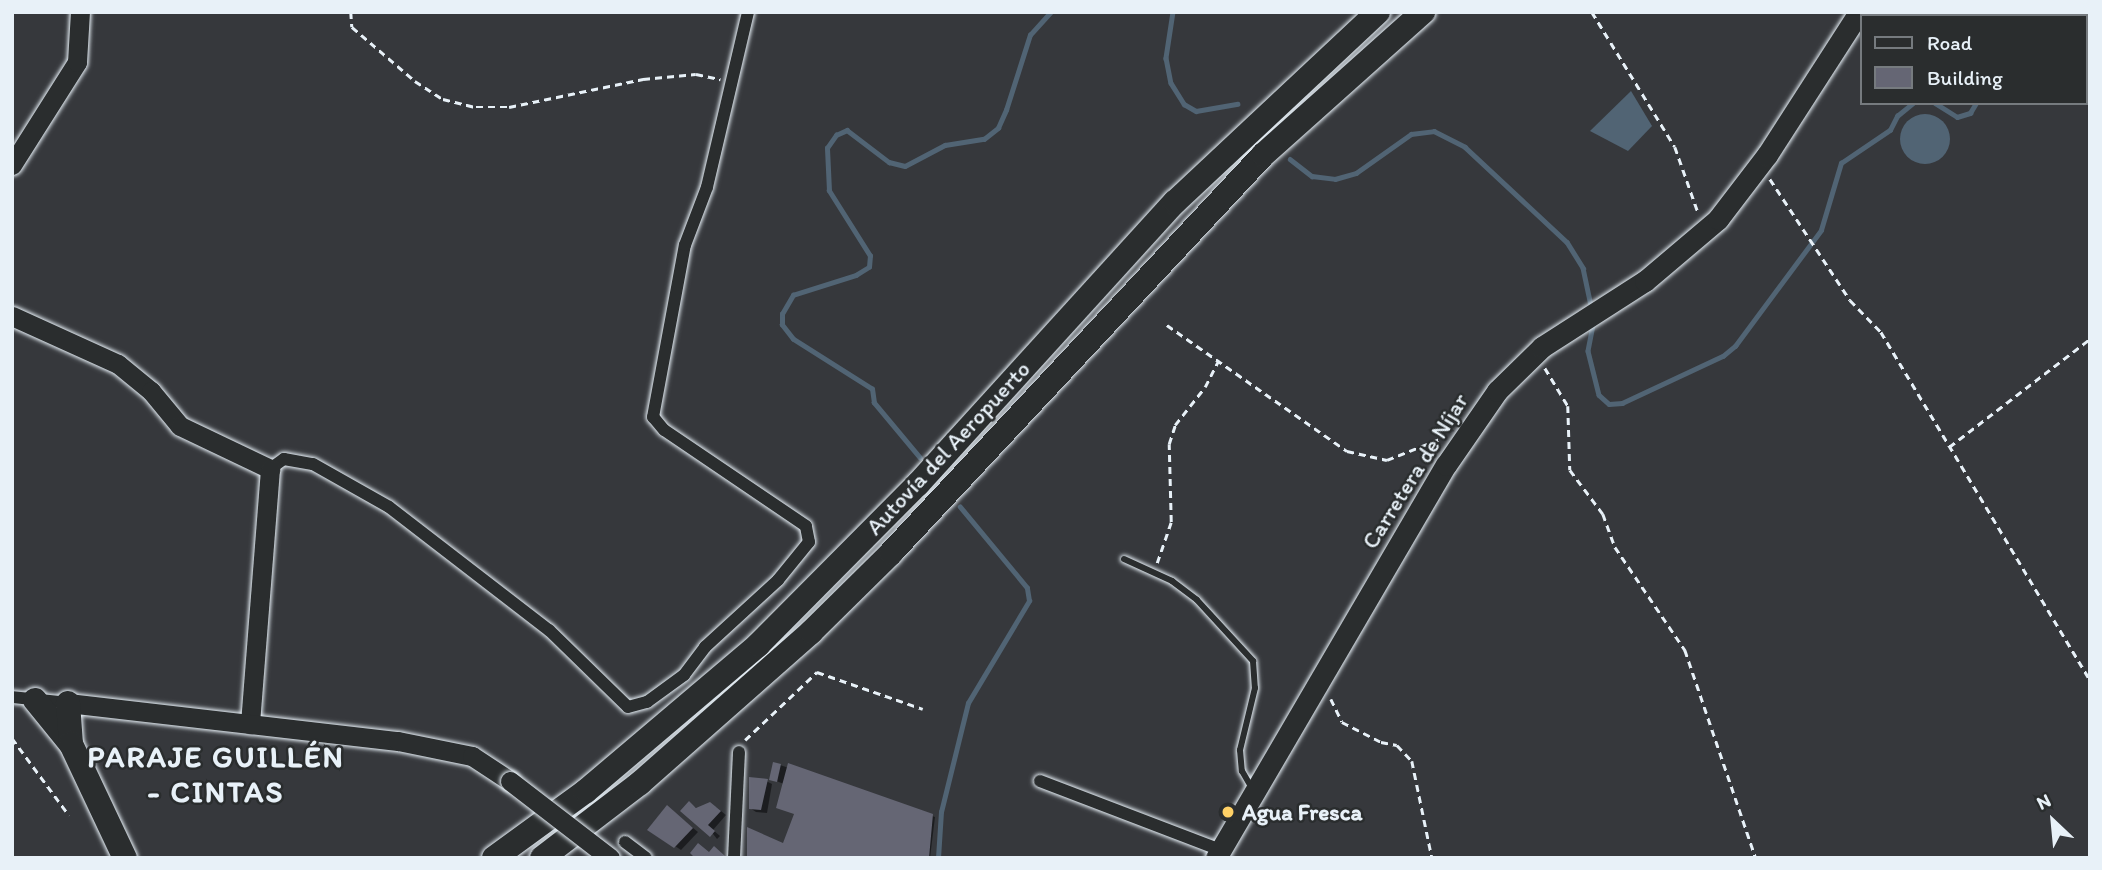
<!DOCTYPE html>
<html>
<head>
<meta charset="utf-8">
<style>
	body { margin:0 }
	#map { position:relative; width:2102px; height:870px; overflow:hidden; background:#36383c; font-family:Itim,sans-serif }
	div>[style] { position:absolute }
	.water>* { inset:0; background:#516474 }
	.round { border-radius:50% }
	.shadow>* { inset:0; background:#0007 }
	.stream>* { height:4.5px; margin:-2.25px; padding:0 2.25px; transform-origin:2.25px; border-radius:2.25px; background:#516474 }
	.building>* { inset:0; background:#656674 }
	.path>* { height:2.5px; margin-top:-1.25px; transform-origin:0; background:repeating-linear-gradient(90deg,#e8f1f8 0 7px,transparent 0 12px) }
	.roads { filter:drop-shadow(0 0 2px #e8f1f8) drop-shadow(0 0 2px #e8f1f8) }
	.lane>* { height:6px; margin:-3px; padding:0 3px; transform-origin:3px; border-radius:3px; background:#2a2d2e }
	.street>* { height:12px; margin:-6px; padding:0 6px; transform-origin:6px; border-radius:6px; background:#2a2d2e }
	.secondary>* { height:19px; margin:-9.5px; padding:0 9.5px; transform-origin:9.5px; border-radius:9.5px; background:#2a2d2e }
	.primary>* { height:21px; margin:-10.5px; padding:0 10.5px; transform-origin:10.5px; border-radius:10.5px; background:#2a2d2e }
	.highway>* { height:24px; margin:-12px; padding:0 12px; transform-origin:12px; border-radius:12px; background:#2a2d2e }
	.bridges { filter:drop-shadow(0 0 2px #e8f1f8) drop-shadow(0 0 2px #e8f1f8) }
	.secondary-bridge>* { height:19px; margin:-9.5px; padding:0 9.5px; transform-origin:9.5px; border-radius:9.5px; background:#2a2d2e }
	.dots>* { width:19px; height:19px; translate:-50% -50%; box-sizing:border-box; border:4px solid #2a2d2e; border-radius:50% }
	span { translate:-50% -50%; white-space:nowrap; text-align:center; line-height:1.15; -webkit-text-stroke:5px #2a2d2e; paint-order:stroke }
	.street-label { font-size:23px; color:#e8f1f8 }
	.poi-label { font-size:23px; color:#e8f1f8; font-weight:700 }
	.left { translate:0 -50%; text-align:left }
	.district-label { font-size:30px; color:#e8f1f8; font-weight:700; letter-spacing:2px }
	.frame { position:absolute; inset:0; border:14px solid #e8f1f8; pointer-events:none }
	.legend { position:absolute; left:1860px; top:14px; width:228px; height:91px; box-sizing:border-box; background:#2a2d2e; border:2px solid #767b7f; margin:0; padding:9px 12px; list-style:none; font-size:21px; color:#e8f1f8 }
	.legend li { display:flex; align-items:center; gap:14px; height:35px }
	.legend b { width:35px; border:2px solid #767b7f }
	.north { position:absolute; left:2018px; top:786px; width:70px; height:70px; -webkit-text-stroke:5px #2a2d2e; paint-order:stroke; rotate:334deg; font-size:19px; font-weight:700; line-height:28px; text-align:center; color:#e8f1f8 }
	.north::after { content:''; display:block; margin:auto; width:24px; height:32px; background:#e8f1f8; clip-path:polygon(50% 0,100% 100%,50% 72%,0 100%) }
</style>
</head>
<body>
<div id="map">
	<div class="water">
		<i style="clip-path:polygon(1631px 91px,1652px 126px,1628px 151px,1590px 131px)"></i>
		<i class="round" style="left:1900px;top:114px;width:50px;height:50px"></i>
	</div>
	<div class="shadow">
		<i style="clip-path:polygon(780px 765px,935px 817px,930px 858px,749px 858px,784px 846px,796px 814px,784px 784px,771px 779px)"></i>
		<i style="clip-path:polygon(766px 781px,772px 784px,767px 813px,756px 812px,750px 808px)"></i>
		<i style="clip-path:polygon(689px 803px,698px 809px,716px 807px,726px 815px,713px 830px,720px 836px,717px 839px)"></i>
		<i style="clip-path:polygon(667px 807px,698px 832px,681px 850px,675px 846px)"></i>
	</div>
	<div class="stream">
		<i style="left:1173px;top:12px;width:47px;rotate:98.7deg"></i>
		<i style="left:1166px;top:58px;width:25px;rotate:79deg"></i>
		<i style="left:1171px;top:83px;width:25px;rotate:58deg"></i>
		<i style="left:1184px;top:104px;width:14px;rotate:30deg"></i>
		<i style="left:1196px;top:111px;width:42px;rotate:-9.7deg"></i>
		<i style="left:2086px;top:29px;width:4px;rotate:-14deg"></i>
		<i style="left:1935px;top:103px;width:26px;rotate:32deg"></i>
		<i style="left:1957px;top:117px;width:14px;rotate:-17deg"></i>
		<i style="left:1970px;top:113px;width:12px;rotate:-59deg"></i>
		<i style="left:1290px;top:159px;width:28px;rotate:38deg"></i>
		<i style="left:1312px;top:176px;width:23px;rotate:7deg"></i>
		<i style="left:1335px;top:179px;width:22px;rotate:-16deg"></i>
		<i style="left:1356px;top:173px;width:67px;rotate:-35.3deg"></i>
		<i style="left:1411px;top:134px;width:23px;rotate:-7deg"></i>
		<i style="left:1434px;top:131px;width:35px;rotate:27deg"></i>
		<i style="left:1465px;top:147px;width:139px;rotate:43deg"></i>
		<i style="left:1567px;top:242px;width:31px;rotate:58deg"></i>
		<i style="left:1583px;top:268px;width:35px;rotate:78deg"></i>
		<i style="left:1593px;top:325px;width:26px;rotate:101deg"></i>
		<i style="left:1588px;top:351px;width:45px;rotate:76deg"></i>
		<i style="left:1599px;top:395px;width:13px;rotate:42deg"></i>
		<i style="left:1609px;top:404px;width:13px;rotate:-4deg"></i>
		<i style="left:1622px;top:403px;width:111px;rotate:-25deg"></i>
		<i style="left:1723px;top:356px;width:16px;rotate:-40deg"></i>
		<i style="left:1735px;top:346px;width:144px;rotate:-53.4deg"></i>
		<i style="left:1821px;top:230px;width:70px;rotate:-73.4deg"></i>
		<i style="left:1841px;top:163px;width:59px;rotate:-34deg"></i>
		<i style="left:1890px;top:130px;width:16px;rotate:-63deg"></i>
		<i style="left:1897px;top:116px;width:21px;rotate:-39deg"></i>
		<i style="left:920px;top:458px;width:72px;rotate:-129.9deg"></i>
		<i style="left:874px;top:403px;width:14px;rotate:-98deg"></i>
		<i style="left:872px;top:389px;width:93px;rotate:-147.7deg"></i>
		<i style="left:793px;top:339px;width:18px;rotate:-128deg"></i>
		<i style="left:782px;top:325px;width:11px;rotate:-90deg"></i>
		<i style="left:782px;top:314px;width:22px;rotate:-60deg"></i>
		<i style="left:793px;top:295px;width:66px;rotate:-17.6deg"></i>
		<i style="left:856px;top:275px;width:15px;rotate:-32deg"></i>
		<i style="left:869px;top:267px;width:11px;rotate:-85deg"></i>
		<i style="left:870px;top:256px;width:77px;rotate:-122.2deg"></i>
		<i style="left:829px;top:191px;width:43px;rotate:-92.7deg"></i>
		<i style="left:827px;top:148px;width:16px;rotate:-55deg"></i>
		<i style="left:836px;top:135px;width:12px;rotate:-24deg"></i>
		<i style="left:847px;top:130px;width:53px;rotate:37.3deg"></i>
		<i style="left:889px;top:162px;width:16px;rotate:14deg"></i>
		<i style="left:905px;top:166px;width:45px;rotate:-27.7deg"></i>
		<i style="left:945px;top:145px;width:39px;rotate:-9deg"></i>
		<i style="left:984px;top:139px;width:18px;rotate:-38deg"></i>
		<i style="left:998px;top:128px;width:20px;rotate:-66deg"></i>
		<i style="left:1006px;top:110px;width:79px;rotate:-72.3deg"></i>
		<i style="left:1030px;top:35px;width:31px;rotate:-48deg"></i>
		<i style="left:938px;top:858px;width:46px;rotate:-86.3deg"></i>
		<i style="left:941px;top:812px;width:112px;rotate:-76.1deg"></i>
		<i style="left:968px;top:703px;width:119px;rotate:-59.1deg"></i>
		<i style="left:1029px;top:601px;width:13px;rotate:-99deg"></i>
		<i style="left:1027px;top:588px;width:105px;rotate:-129.6deg"></i>
	</div>
	<div class="building">
		<i style="clip-path:polygon(773px 762px,781px 764px,777px 782px,769px 780px)"></i>
		<i style="clip-path:polygon(788px 763px,933px 814px,929px 858px,747px 858px,747px 827px,783px 843px,794px 814px,776px 808px)"></i>
		<i style="clip-path:polygon(749px 777px,768px 779px,761px 810px,749px 809px)"></i>
		<i style="clip-path:polygon(689px 801px,696px 808px,710px 802px,721px 811px,708px 825px,715px 831px,710px 837px,680px 811px)"></i>
		<i style="clip-path:polygon(667px 805px,693px 828px,674px 848px,647px 830px)"></i>
		<i style="clip-path:polygon(698px 843px,709px 852px,714px 846px,725px 856px,695px 858px,690px 853px)"></i>
	</div>
	<div class="path">
		<i style="left:351px;top:12px;width:15px;rotate:86deg"></i>
		<i style="left:352px;top:27px;width:83px;rotate:40.6deg"></i>
		<i style="left:415px;top:81px;width:33px;rotate:33deg"></i>
		<i style="left:443px;top:99px;width:34px;rotate:14deg"></i>
		<i style="left:476px;top:107px;width:33px"></i>
		<i style="left:509px;top:107px;width:137px;rotate:-11.8deg"></i>
		<i style="left:643px;top:79px;width:53px;rotate:-5.4deg"></i>
		<i style="left:696px;top:74px;width:25px;rotate:12deg"></i>
		<i style="left:1592px;top:12px;width:158px;rotate:58.4deg"></i>
		<i style="left:1675px;top:147px;width:69px;rotate:70.5deg"></i>
		<i style="left:1770px;top:179px;width:145px;rotate:56.5deg"></i>
		<i style="left:1850px;top:300px;width:45px;rotate:45.9deg"></i>
		<i style="left:1881px;top:332px;width:406px;rotate:59deg"></i>
		<i style="left:1167px;top:325px;width:220px;rotate:35deg"></i>
		<i style="left:1347px;top:451px;width:41px;rotate:12.7deg"></i>
		<i style="left:1387px;top:460px;width:59px;rotate:-21.8deg"></i>
		<i style="left:1545px;top:368px;width:44px;rotate:58.8deg"></i>
		<i style="left:1568px;top:406px;width:64px;rotate:88.2deg"></i>
		<i style="left:1570px;top:470px;width:55px;rotate:53.1deg"></i>
		<i style="left:1603px;top:514px;width:35px;rotate:70deg"></i>
		<i style="left:1615px;top:547px;width:125px;rotate:55.8deg"></i>
		<i style="left:1685px;top:650px;width:220px;rotate:71.2deg"></i>
		<i style="left:1949px;top:447px;width:178px;rotate:-37.5deg"></i>
		<i style="left:1157px;top:563px;width:43px;rotate:-71.1deg"></i>
		<i style="left:1171px;top:522px;width:78px;rotate:-91.5deg"></i>
		<i style="left:1169px;top:444px;width:20px;rotate:-72deg"></i>
		<i style="left:1175px;top:425px;width:48px;rotate:-51.7deg"></i>
		<i style="left:1205px;top:387px;width:30px;rotate:-63deg"></i>
		<i style="left:1331px;top:699px;width:25px;rotate:64deg"></i>
		<i style="left:1342px;top:722px;width:44px;rotate:27.1deg"></i>
		<i style="left:1381px;top:742px;width:16px;rotate:11deg"></i>
		<i style="left:1397px;top:745px;width:22px;rotate:47deg"></i>
		<i style="left:1412px;top:761px;width:99px;rotate:78.3deg"></i>
		<i style="left:12px;top:738px;width:96px;rotate:53.5deg"></i>
		<i style="left:745px;top:740px;width:99px;rotate:-43.4deg"></i>
		<i style="left:817px;top:672px;width:112px;rotate:19.2deg"></i>
	</div>
	<div class="roads">
		<div class="lane">
			<i style="left:2088px;top:12px;width:4px;rotate:56deg"></i>
			<i style="left:1124px;top:559px;width:53px;rotate:24.6deg"></i>
			<i style="left:1172px;top:581px;width:31px;rotate:37deg"></i>
			<i style="left:1197px;top:600px;width:83px;rotate:47.4deg"></i>
			<i style="left:1253px;top:661px;width:27px;rotate:86deg"></i>
			<i style="left:1255px;top:688px;width:64px;rotate:103.6deg"></i>
			<i style="left:1240px;top:750px;width:21px;rotate:85deg"></i>
			<i style="left:1242px;top:771px;width:20px;rotate:60deg"></i>
		</div>
		<div class="street">
			<i style="left:270px;top:469px;width:17px;rotate:-36deg"></i>
			<i style="left:284px;top:459px;width:29px;rotate:10deg"></i>
			<i style="left:313px;top:464px;width:87px;rotate:29.5deg"></i>
			<i style="left:389px;top:507px;width:202px;rotate:37.6deg"></i>
			<i style="left:549px;top:630px;width:110px;rotate:44.3deg"></i>
			<i style="left:628px;top:707px;width:20px;rotate:-15deg"></i>
			<i style="left:647px;top:702px;width:46px;rotate:-36.1deg"></i>
			<i style="left:684px;top:675px;width:35px;rotate:-53deg"></i>
			<i style="left:705px;top:647px;width:99px;rotate:-42.5deg"></i>
			<i style="left:778px;top:580px;width:49px;rotate:-50.8deg"></i>
			<i style="left:809px;top:542px;width:16px;rotate:-101deg"></i>
			<i style="left:806px;top:526px;width:171px;rotate:-145.9deg"></i>
			<i style="left:664px;top:430px;width:17px;rotate:-130deg"></i>
			<i style="left:653px;top:417px;width:175px;rotate:-79.5deg"></i>
			<i style="left:685px;top:245px;width:62px;rotate:-69.2deg"></i>
			<i style="left:707px;top:187px;width:180px;rotate:-76.8deg"></i>
			<i style="left:12px;top:697px;width:56px;rotate:6.1deg"></i>
			<i style="left:1040px;top:781px;width:194px;rotate:20.9deg"></i>
			<i style="left:625px;top:842px;width:26px;rotate:37deg"></i>
			<i style="left:734px;top:858px;width:106px;rotate:-87.3deg"></i>
		</div>
		<div class="secondary">
			<i style="left:12px;top:165px;width:122px;rotate:-57.7deg"></i>
			<i style="left:77px;top:62px;width:50px;rotate:-86.6deg"></i>
			<i style="left:12px;top:316px;width:116px;rotate:24.4deg"></i>
			<i style="left:118px;top:364px;width:43px;rotate:39.3deg"></i>
			<i style="left:151px;top:391px;width:45px;rotate:50.4deg"></i>
			<i style="left:180px;top:426px;width:100px;rotate:25.5deg"></i>
			<i style="left:270px;top:469px;width:256px;rotate:94.5deg"></i>
			<i style="left:68px;top:703px;width:332px;rotate:6.6deg"></i>
			<i style="left:398px;top:741px;width:76px;rotate:11.5deg"></i>
			<i style="left:472px;top:756px;width:45px;rotate:33.3deg"></i>
		</div>
		<div class="primary">
			<i style="left:1216px;top:858px;width:455px;rotate:-59.7deg"></i>
			<i style="left:1446px;top:465px;width:90px;rotate:-55.4deg"></i>
			<i style="left:1497px;top:391px;width:63px;rotate:-44.4deg"></i>
			<i style="left:1542px;top:347px;width:122px;rotate:-32.7deg"></i>
			<i style="left:1645px;top:281px;width:96px;rotate:-40.3deg"></i>
			<i style="left:1718px;top:219px;width:81px;rotate:-52.6deg"></i>
			<i style="left:1767px;top:155px;width:170px;rotate:-57.2deg"></i>
		</div>
		<div class="highway">
			<i style="left:35px;top:700px;width:55px;rotate:50.9deg"></i>
			<i style="left:68px;top:703px;width:41px;rotate:85.8deg"></i>
			<i style="left:71px;top:744px;width:126px;rotate:64.7deg"></i>
			<i style="left:494px;top:858px;width:114px;rotate:-36.1deg"></i>
			<i style="left:586px;top:791px;width:226px;rotate:-40.3deg"></i>
			<i style="left:758px;top:645px;width:227px;rotate:-45.2deg"></i>
			<i style="left:918px;top:484px;width:382px;rotate:-47.7deg"></i>
			<i style="left:1175px;top:202px;width:278px;rotate:-43.1deg"></i>
			<i style="left:542px;top:858px;width:123px;rotate:-37.4deg"></i>
			<i style="left:640px;top:783px;width:228px;rotate:-41.4deg"></i>
			<i style="left:811px;top:632px;width:112px;rotate:-44.6deg"></i>
			<i style="left:891px;top:553px;width:545px;rotate:-46.93deg"></i>
			<i style="left:1263px;top:155px;width:215px;rotate:-41.8deg"></i>
		</div>
	</div>
	<div class="bridges">
		<div class="secondary-bridge">
			<i style="left:510px;top:781px;width:126px;rotate:37.6deg"></i>
		</div>
	</div>
	<div class="dots">
		<i style="left:1228px;top:812px;background:#ffd166"></i>
	</div>
	<div class="street-label">
		<span style="left:948px;top:448px;rotate:-47deg">Autovía del Aeropuerto</span>
		<span style="left:1415px;top:471px;rotate:-58deg">Carretera de Níjar</span>
	</div>
	<div class="poi-label">
		<span class="left" style="left:1242px;top:812px">Agua Fresca</span>
	</div>
	<div class="district-label">
		<span style="left:216px;top:774px">PARAJE GUILLÉN<br>- CINTAS</span>
	</div>
	<div class="frame"></div>
	<ul class="legend">
	<li><b style="height:9px;background:#2a2d2e"></b>Road</li>
	<li><b style="height:19px;background:#656674"></b>Building</li>
	</ul>
	<div class="north">N</div>
</div>
</body>
</html>
